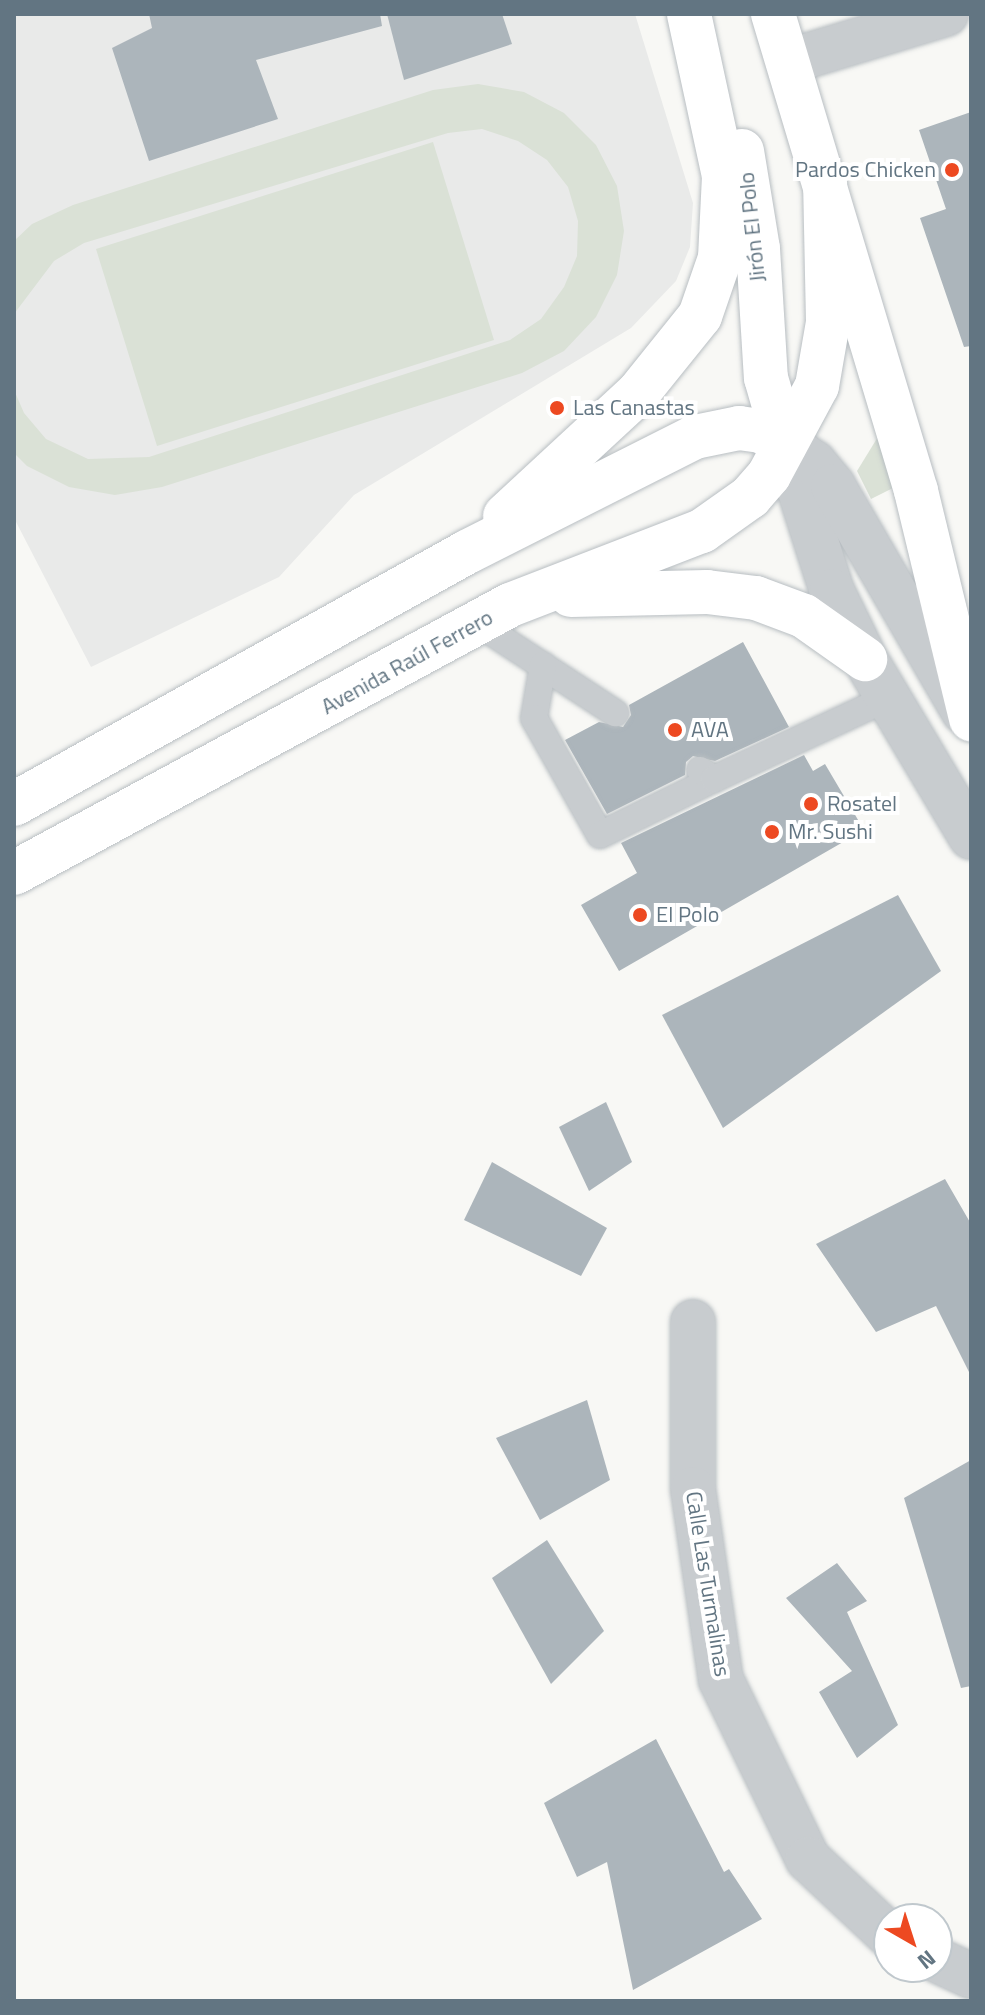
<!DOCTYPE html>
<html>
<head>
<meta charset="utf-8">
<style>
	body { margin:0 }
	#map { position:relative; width:985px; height:2015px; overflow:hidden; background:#f8f8f5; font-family:"Titillium Web",sans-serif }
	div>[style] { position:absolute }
	.built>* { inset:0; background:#e9eae9 }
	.green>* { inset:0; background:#dae1d6 }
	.building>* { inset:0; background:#acb5bb }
	.roads { filter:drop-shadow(0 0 2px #b8bec2) drop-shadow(0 0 2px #b8bec2) }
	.service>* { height:26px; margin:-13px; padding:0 13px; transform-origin:13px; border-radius:13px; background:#c8cccf }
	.minor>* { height:44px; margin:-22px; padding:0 22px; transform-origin:22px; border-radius:22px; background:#c8cccf }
	.tertiary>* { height:44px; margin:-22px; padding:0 22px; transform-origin:22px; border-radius:22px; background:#c8cccf }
	.secondary>* { height:44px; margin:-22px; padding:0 22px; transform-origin:22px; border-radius:22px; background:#fff }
	.dots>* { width:22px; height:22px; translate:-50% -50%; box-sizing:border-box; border:4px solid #fff; border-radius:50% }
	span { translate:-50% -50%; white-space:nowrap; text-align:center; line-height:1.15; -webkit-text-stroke:8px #fff; paint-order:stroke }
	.poi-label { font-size:22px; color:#627582 }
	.right { translate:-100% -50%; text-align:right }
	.left { translate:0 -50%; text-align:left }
	.street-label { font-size:22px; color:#627582 }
	.frame { position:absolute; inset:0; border:16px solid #627582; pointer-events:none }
	.north { position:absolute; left:873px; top:1903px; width:80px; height:80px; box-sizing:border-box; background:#fff; border:2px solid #c0c8cd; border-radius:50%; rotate:141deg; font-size:22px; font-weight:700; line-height:32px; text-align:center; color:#627582 }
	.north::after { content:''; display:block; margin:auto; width:28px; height:36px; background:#ed4921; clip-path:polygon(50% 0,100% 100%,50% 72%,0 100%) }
</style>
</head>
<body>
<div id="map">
	<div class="built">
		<i style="clip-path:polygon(14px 14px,635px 14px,693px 203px,690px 247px,676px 281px,631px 328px,354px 495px,279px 577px,91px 667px,14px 518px)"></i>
	</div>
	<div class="green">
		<i style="clip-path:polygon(478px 84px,524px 92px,564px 113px,596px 145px,617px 186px,624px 231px,617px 275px,596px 317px,564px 351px,522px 373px,162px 487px,115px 495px,69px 487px,27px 466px,14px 453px,14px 390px,24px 413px,46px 439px,88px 459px,149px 457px,510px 340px,541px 319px,564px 287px,577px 256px,578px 221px,568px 187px,547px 160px,518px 141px,482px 129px,448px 133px,84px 243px,54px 261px,14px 314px,14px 241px,32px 224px,73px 205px,433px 90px)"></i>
		<i style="clip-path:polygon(433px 142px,494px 340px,157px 446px,96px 249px)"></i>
		<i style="clip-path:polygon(884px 427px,899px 485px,871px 499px,857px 471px)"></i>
	</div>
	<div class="building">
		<i style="clip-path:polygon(149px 14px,380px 14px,382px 26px,256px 60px,278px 119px,149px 161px,112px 48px,152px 28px)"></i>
		<i style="clip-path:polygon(387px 14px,502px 14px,512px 44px,404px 80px)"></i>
		<i style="clip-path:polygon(971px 112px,971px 346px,964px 347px,920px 218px,946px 209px,919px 130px)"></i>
		<i style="clip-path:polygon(743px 642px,789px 727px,715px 761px,693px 756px,686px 762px,685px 775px,607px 814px,565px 740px,599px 722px,623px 727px,631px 715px,629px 705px)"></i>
		<i style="clip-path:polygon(804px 755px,813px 771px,825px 764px,864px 830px,619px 971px,581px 905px,637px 873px,621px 843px)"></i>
		<i style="clip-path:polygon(898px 895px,941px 971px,723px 1128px,662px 1015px)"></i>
		<i style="clip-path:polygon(606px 1102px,632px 1162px,589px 1191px,559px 1127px)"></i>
		<i style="clip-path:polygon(492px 1162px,607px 1228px,581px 1276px,464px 1220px)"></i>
		<i style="clip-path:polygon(945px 1179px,971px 1224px,971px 1376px,936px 1306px,876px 1332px,816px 1244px)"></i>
		<i style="clip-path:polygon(587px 1400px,610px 1480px,540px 1520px,496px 1438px)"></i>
		<i style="clip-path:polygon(971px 1460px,971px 1686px,961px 1688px,904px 1498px)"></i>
		<i style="clip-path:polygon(547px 1540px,604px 1631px,551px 1684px,492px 1578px)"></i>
		<i style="clip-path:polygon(837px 1563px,867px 1601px,847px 1612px,898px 1725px,857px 1758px,819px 1692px,852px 1671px,786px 1598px)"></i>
		<i style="clip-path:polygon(656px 1739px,724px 1872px,729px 1869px,762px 1919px,633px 1990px,607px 1862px,577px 1877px,544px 1803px)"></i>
	</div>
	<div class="roads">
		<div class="service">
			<i style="left:479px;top:624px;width:163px;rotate:33.2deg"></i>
			<i style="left:543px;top:665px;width:54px;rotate:99.6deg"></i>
			<i style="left:534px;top:718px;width:134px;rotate:60.6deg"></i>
			<i style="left:600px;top:835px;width:127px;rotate:-26.2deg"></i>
			<i style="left:700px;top:770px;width:17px;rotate:33deg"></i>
			<i style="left:714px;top:779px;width:192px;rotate:-25deg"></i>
		</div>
		<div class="minor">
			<i style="left:790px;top:61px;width:163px;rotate:-16.8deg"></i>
			<i style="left:693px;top:1322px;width:167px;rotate:90deg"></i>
			<i style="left:693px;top:1489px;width:193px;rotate:81.7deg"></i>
			<i style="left:721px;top:1680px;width:199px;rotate:64.1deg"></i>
			<i style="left:808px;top:1859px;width:111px;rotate:43.2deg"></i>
			<i style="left:937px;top:1960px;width:38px;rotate:25deg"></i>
		</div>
		<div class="tertiary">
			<i style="left:785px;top:444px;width:154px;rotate:72.3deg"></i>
			<i style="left:832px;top:591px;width:76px;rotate:64.1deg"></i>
			<i style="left:865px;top:659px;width:207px;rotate:59.2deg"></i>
			<i style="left:785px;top:444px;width:35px;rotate:33deg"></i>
			<i style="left:814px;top:463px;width:30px;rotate:50deg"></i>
			<i style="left:833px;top:486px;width:261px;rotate:59.9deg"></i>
		</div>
		<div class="secondary">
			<i style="left:773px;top:14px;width:498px;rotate:73.3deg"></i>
			<i style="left:916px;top:491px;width:235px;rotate:76.4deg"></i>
			<i style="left:742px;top:151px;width:99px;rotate:80.7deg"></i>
			<i style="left:758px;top:249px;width:129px;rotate:86.5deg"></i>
			<i style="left:766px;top:378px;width:69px;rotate:73.9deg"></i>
			<i style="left:505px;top:516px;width:181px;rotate:-42.8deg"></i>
			<i style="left:638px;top:393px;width:99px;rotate:-51.2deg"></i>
			<i style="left:700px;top:316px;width:61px;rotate:-71deg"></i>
			<i style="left:720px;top:258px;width:82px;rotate:-87.2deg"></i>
			<i style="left:724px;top:176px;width:166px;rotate:-102.2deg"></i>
			<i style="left:571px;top:595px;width:136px;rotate:-1.3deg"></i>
			<i style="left:707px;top:592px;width:49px;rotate:7deg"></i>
			<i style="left:756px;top:598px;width:51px;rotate:20.6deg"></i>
			<i style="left:804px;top:616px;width:75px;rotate:35.2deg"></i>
			<i style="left:14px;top:804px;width:518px;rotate:-29.09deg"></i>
			<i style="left:467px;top:552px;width:255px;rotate:-26.8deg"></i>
			<i style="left:695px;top:437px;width:45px;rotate:-11.6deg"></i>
			<i style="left:739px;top:428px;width:22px;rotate:8deg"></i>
			<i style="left:761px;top:431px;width:27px;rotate:28deg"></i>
			<i style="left:14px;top:873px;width:564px;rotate:-28.38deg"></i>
			<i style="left:510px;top:605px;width:206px;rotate:-21.1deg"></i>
			<i style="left:702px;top:531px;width:59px;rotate:-35.3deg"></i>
			<i style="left:750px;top:497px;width:29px;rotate:-49deg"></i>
			<i style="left:769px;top:475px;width:101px;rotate:-61.7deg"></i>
			<i style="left:817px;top:386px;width:65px;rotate:-80.2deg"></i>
			<i style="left:828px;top:322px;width:139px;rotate:-91.2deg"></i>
		</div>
	</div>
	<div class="dots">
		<i style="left:952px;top:170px;background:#ed4921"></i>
		<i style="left:557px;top:408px;background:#ed4921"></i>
		<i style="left:675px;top:730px;background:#ed4921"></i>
		<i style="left:811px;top:804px;background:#ed4921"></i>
		<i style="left:772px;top:832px;background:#ed4921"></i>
		<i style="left:640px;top:915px;background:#ed4921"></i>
	</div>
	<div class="poi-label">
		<span class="right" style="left:936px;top:170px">Pardos Chicken</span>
		<span class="left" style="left:573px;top:408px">Las Canastas</span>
		<span class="left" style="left:691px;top:730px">AVA</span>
		<span class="left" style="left:827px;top:804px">Rosatel</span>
		<span class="left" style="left:788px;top:832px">Mr. Sushi</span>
		<span class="left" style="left:656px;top:915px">El Polo</span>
	</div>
	<div class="street-label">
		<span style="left:752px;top:227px;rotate:-96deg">Jirón El Polo</span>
		<span style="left:407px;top:662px;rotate:-29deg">Avenida Raúl Ferrero</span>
		<span style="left:708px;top:1584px;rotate:81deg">Calle Las Turmalinas</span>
	</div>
	<div class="frame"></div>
	<div class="north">N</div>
</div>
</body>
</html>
